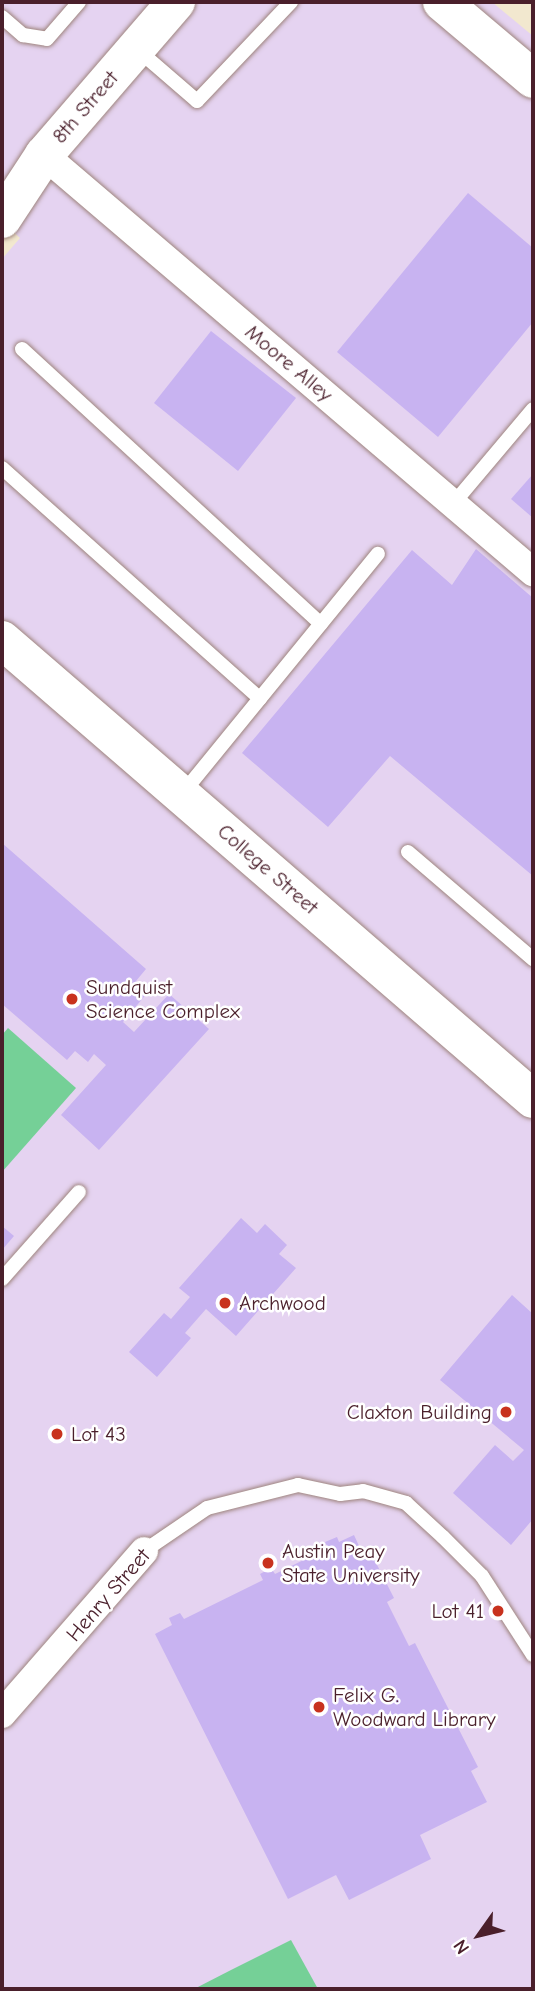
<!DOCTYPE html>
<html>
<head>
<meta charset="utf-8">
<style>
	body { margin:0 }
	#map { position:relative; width:535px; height:1991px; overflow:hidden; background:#f2e8cf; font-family:"Comic Neue",sans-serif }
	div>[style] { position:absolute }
	.built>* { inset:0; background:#e5d3f1 }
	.green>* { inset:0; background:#75d097 }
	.building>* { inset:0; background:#c8b3f1 }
	.roads { filter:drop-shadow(0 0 2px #9e847d) drop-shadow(0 0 2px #9e847d) }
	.lane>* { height:14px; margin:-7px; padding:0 7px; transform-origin:7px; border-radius:7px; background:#fff }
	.street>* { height:28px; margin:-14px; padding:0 14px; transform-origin:14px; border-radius:14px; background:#fff }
	.secondary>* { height:38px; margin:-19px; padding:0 19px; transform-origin:19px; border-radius:19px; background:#fff }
	.primary>* { height:38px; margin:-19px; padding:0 19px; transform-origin:19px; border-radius:19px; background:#fff }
	.dots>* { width:19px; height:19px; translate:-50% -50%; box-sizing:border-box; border:4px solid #fff; border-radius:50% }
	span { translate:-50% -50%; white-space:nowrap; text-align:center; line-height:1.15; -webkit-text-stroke:5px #fff; paint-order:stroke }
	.street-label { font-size:21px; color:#4a1f2b }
	.poi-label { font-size:21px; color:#4a1f2b }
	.left { translate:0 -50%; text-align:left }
	.right { translate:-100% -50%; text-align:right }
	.frame { position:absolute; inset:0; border:4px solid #4a1f2b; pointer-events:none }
	.north { position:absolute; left:444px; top:1900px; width:70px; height:70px; -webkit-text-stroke:5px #fff; paint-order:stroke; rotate:236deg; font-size:19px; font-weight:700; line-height:28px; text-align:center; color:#4a1f2b }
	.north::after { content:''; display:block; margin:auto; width:24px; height:32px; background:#4a1f2b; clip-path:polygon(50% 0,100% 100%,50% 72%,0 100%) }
</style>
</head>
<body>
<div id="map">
	<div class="built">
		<i style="clip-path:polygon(2px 2px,492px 2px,533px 36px,533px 1989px,2px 1989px,2px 259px,20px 238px,2px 221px)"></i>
	</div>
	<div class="green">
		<i style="clip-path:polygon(8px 1028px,76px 1088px,2px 1172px,2px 1035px)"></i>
		<i style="clip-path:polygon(291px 1940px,318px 1989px,194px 1989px,231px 1970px)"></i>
	</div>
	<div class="building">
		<i style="clip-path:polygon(468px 193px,533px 248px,533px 322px,438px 437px,337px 352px)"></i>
		<i style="clip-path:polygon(211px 331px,296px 398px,238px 471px,154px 403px)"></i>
		<i style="clip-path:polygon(533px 474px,533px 518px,511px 499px)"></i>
		<i style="clip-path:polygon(476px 549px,533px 598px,533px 876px,390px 756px,328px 827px,242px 753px,412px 550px,452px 585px)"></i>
		<i style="clip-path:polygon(2px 843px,146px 969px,136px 981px,148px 992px,123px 1022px,134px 1032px,169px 994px,209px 1029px,99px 1150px,61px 1115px,106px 1065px,94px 1054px,88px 1062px,75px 1051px,67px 1060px,2px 1004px)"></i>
		<i style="clip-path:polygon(241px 1218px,257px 1233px,265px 1224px,287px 1245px,279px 1254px,296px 1268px,236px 1336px,206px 1309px,185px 1333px,191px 1338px,157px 1377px,129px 1352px,164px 1313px,171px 1319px,190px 1297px,179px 1288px)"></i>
		<i style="clip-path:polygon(2px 1226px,14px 1236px,2px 1250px)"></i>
		<i style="clip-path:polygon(512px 1295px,533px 1314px,533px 1519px,511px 1545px,453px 1493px,495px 1445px,513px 1461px,524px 1450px,440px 1380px)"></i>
		<i style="clip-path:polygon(354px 1535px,365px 1559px,372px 1555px,394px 1598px,387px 1602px,409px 1646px,415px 1643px,478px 1767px,471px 1771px,487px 1802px,420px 1835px,431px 1859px,349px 1900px,336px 1875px,288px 1899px,155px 1634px,172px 1625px,169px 1618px,180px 1613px,184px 1619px,263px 1580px,260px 1574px,271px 1568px,275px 1574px,328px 1548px,325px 1542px,337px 1537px,339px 1542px)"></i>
	</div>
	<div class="roads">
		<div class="lane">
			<i style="left:2px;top:17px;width:28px;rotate:41deg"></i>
			<i style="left:23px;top:35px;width:24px;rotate:9deg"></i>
			<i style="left:47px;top:39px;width:49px;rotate:-49.1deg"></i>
			<i style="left:138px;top:50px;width:78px;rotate:40.8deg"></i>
			<i style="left:197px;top:101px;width:137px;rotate:-46.5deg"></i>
			<i style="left:22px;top:349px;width:406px;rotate:42.6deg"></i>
			<i style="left:2px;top:468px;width:346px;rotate:41.8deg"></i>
			<i style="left:453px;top:504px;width:124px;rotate:-49.9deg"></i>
			<i style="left:182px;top:794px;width:310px;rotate:-50.8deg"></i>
			<i style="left:408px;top:852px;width:165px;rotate:40.6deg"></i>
			<i style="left:2px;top:1279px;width:116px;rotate:-48.5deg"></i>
			<i style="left:144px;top:1551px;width:76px;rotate:-34.3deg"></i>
			<i style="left:207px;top:1508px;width:94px;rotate:-14.2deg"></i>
			<i style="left:298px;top:1485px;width:43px;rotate:12.1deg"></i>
			<i style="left:340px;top:1494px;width:23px;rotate:-7deg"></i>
			<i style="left:363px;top:1491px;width:45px;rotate:15.6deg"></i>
			<i style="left:406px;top:1503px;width:50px;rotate:42.6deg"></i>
			<i style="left:443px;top:1537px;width:55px;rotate:45deg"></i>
			<i style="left:482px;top:1576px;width:94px;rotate:57.2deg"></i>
		</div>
		<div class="street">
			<i style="left:44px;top:155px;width:643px;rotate:40.46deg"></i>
			<i style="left:2px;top:1714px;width:216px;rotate:-48.9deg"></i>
		</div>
		<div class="secondary">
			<i style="left:442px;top:2px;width:119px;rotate:40.2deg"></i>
			<i style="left:2px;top:219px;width:77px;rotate:-56.7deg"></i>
			<i style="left:44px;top:155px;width:202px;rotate:-49.2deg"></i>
		</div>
		<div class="primary">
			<i style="left:2px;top:640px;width:702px;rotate:40.84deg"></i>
		</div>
	</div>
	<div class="dots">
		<i style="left:72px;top:999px;background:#c8321e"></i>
		<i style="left:225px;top:1303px;background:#c8321e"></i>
		<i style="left:506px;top:1412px;background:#c8321e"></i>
		<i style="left:57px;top:1434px;background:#c8321e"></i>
		<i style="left:268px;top:1563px;background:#c8321e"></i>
		<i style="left:498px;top:1611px;background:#c8321e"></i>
		<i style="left:319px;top:1707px;background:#c8321e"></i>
	</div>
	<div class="street-label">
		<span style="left:85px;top:107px;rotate:-49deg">8th Street</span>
		<span style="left:289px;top:363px;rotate:40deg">Moore Alley</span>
		<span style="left:268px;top:869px;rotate:41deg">College Street</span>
		<span style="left:108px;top:1595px;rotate:-49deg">Henry Street</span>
	</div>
	<div class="poi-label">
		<span class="left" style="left:86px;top:999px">Sundquist<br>Science Complex</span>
		<span class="left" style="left:239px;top:1303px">Archwood</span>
		<span class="right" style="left:492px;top:1412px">Claxton Building</span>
		<span class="left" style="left:71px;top:1434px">Lot 43</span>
		<span class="left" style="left:282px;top:1563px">Austin Peay<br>State University</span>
		<span class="right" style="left:484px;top:1611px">Lot 41</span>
		<span class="left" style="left:333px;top:1707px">Felix G.<br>Woodward Library</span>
	</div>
	<div class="frame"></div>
	<div class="north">N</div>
</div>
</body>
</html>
